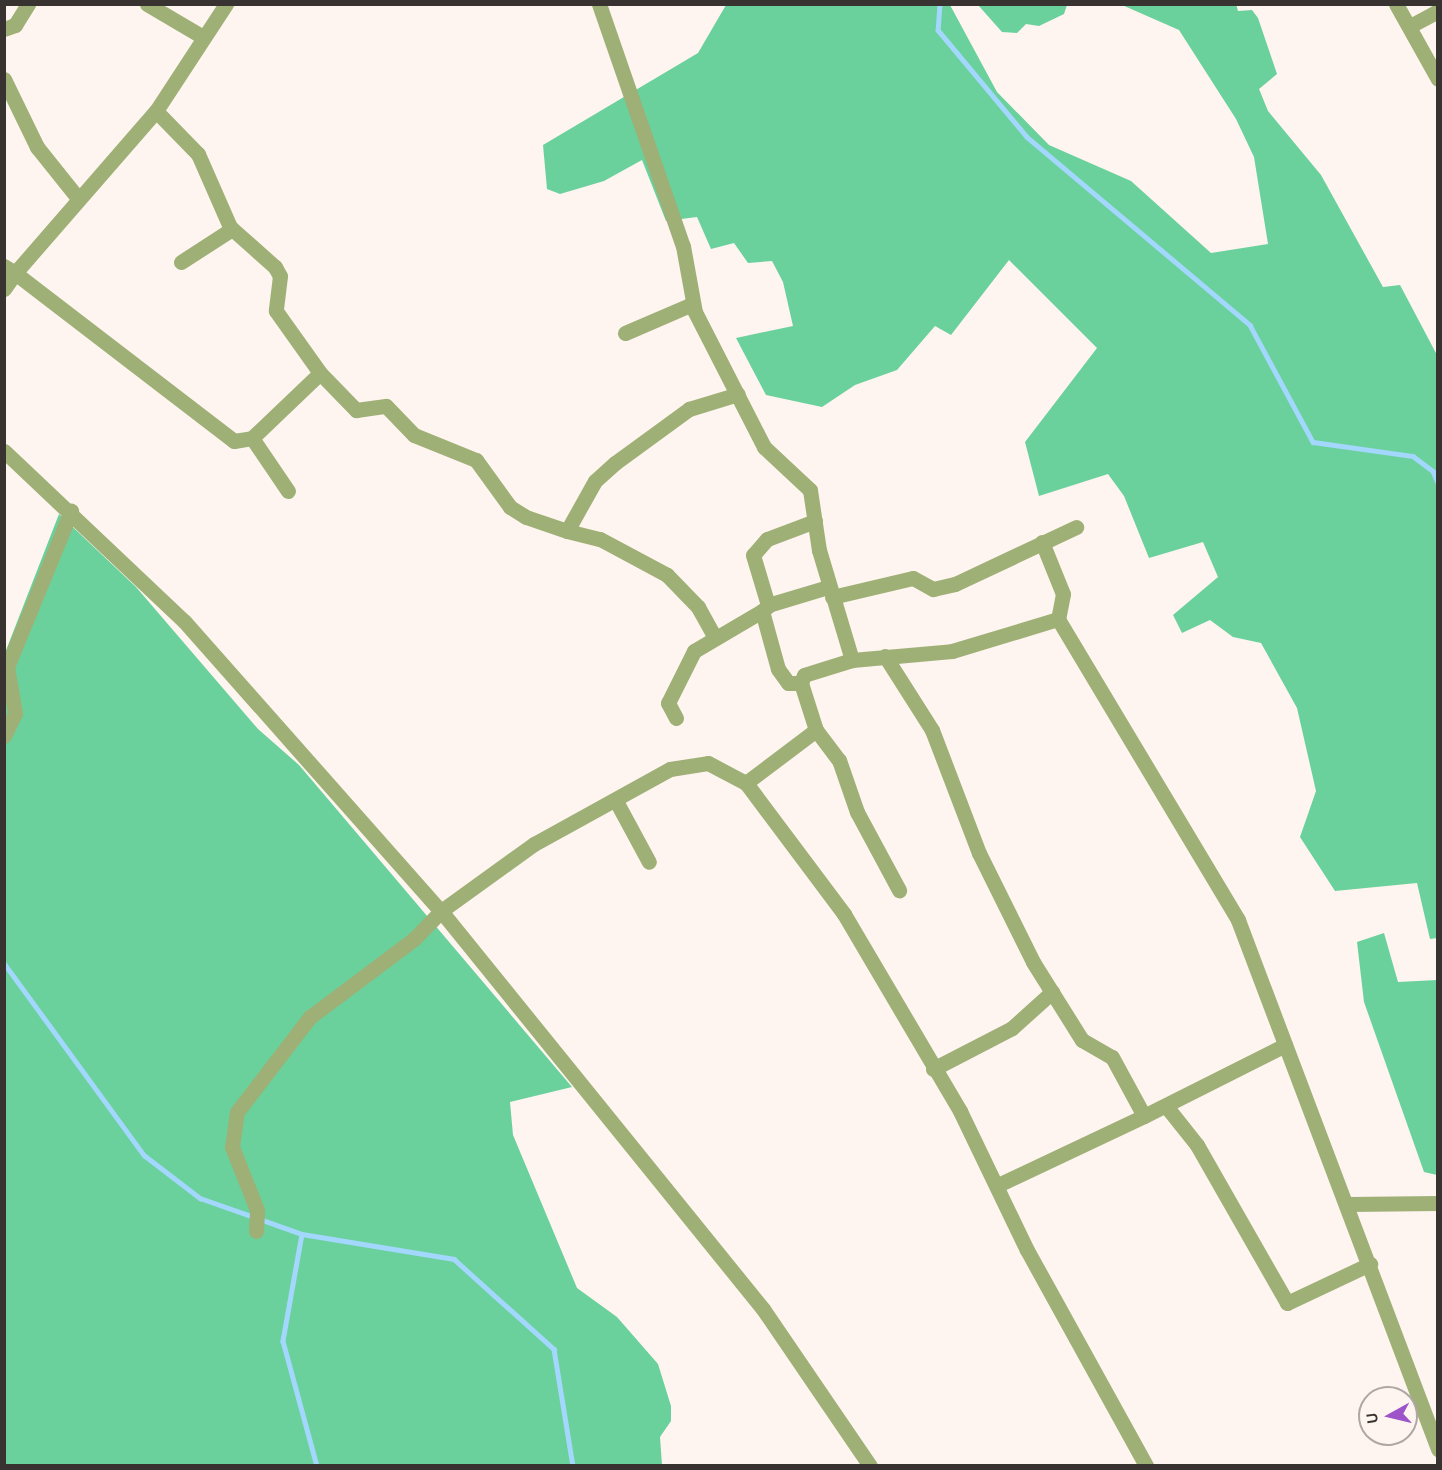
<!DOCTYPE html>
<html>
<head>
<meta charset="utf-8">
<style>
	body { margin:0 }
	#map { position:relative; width:1442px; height:1470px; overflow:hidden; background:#fef4f0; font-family:Karla,sans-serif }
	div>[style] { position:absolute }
	.forest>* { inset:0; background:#6ad19c }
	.stream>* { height:4.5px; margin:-2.25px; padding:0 2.25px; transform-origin:2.25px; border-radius:2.25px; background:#a4d7fd }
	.minor>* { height:15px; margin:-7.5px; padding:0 7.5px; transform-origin:7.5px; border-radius:7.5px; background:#9eb075 }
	span { translate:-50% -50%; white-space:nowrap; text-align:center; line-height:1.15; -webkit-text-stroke:4.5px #fef4f0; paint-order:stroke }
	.frame { position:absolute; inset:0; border:6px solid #383331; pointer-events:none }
	.north { position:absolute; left:1358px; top:1386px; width:60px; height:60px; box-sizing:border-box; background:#fef4f0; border:2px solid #afa7a4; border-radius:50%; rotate:262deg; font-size:16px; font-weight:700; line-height:24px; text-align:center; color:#383331 }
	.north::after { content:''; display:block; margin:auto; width:21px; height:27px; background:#9c54c8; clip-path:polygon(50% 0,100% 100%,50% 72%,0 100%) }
</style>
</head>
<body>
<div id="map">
	<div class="forest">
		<i style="clip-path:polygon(1236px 4px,1238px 11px,1252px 10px,1258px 18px,1277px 74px,1259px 89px,1268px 111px,1321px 175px,1383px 287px,1400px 285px,1437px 355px,1437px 938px,1430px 939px,1417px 883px,1335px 891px,1300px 837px,1316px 791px,1297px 708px,1261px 643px,1233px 637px,1210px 620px,1182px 633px,1173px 615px,1218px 577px,1203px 542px,1149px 558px,1124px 496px,1108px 474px,1039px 496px,1025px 442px,1097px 348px,1009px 260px,951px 335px,935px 326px,897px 370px,855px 385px,822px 407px,766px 395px,736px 338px,793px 326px,783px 282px,772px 261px,748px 263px,734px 243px,711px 249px,697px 217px,666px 221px,642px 160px,604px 181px,560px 194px,547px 189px,543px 145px,698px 53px,726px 5px,950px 5px,997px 92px,1049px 145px,1131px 181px,1211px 253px,1268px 244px,1254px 157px,1236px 119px,1179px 30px,1122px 5px)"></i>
		<i style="clip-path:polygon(978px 5px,1067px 5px,1064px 14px,1039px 26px,1026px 24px,1017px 33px,1002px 32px)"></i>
		<i style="clip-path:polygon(59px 514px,136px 587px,258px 729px,299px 765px,572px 1087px,510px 1102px,513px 1135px,577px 1288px,617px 1317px,658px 1364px,671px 1406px,671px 1421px,660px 1437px,662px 1465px,5px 1466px,5px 653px)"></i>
		<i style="clip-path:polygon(1384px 933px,1398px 982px,1437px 980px,1437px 1175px,1424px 1172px,1364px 1002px,1357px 942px)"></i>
	</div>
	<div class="stream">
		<i style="left:940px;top:4px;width:26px;rotate:94deg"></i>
		<i style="left:938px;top:30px;width:139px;rotate:50.2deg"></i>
		<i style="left:1027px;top:137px;width:292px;rotate:40.1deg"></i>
		<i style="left:1250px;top:325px;width:133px;rotate:61.7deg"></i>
		<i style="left:1313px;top:442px;width:101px;rotate:8deg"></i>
		<i style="left:1413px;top:456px;width:25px;rotate:37deg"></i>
		<i style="left:1433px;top:471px;width:13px;rotate:67deg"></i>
		<i style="left:4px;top:963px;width:238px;rotate:53.9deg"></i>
		<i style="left:144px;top:1155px;width:71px;rotate:37.5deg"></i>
		<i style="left:200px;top:1198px;width:108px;rotate:19.4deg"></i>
		<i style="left:302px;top:1234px;width:154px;rotate:9.3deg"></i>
		<i style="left:454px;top:1259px;width:135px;rotate:42deg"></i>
		<i style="left:554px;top:1349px;width:119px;rotate:80.8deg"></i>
		<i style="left:302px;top:1234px;width:109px;rotate:100.1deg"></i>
		<i style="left:283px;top:1341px;width:130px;rotate:74.8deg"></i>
	</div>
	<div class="minor">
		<i style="left:147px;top:4px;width:65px;rotate:30.5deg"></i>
		<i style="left:599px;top:4px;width:256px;rotate:70.9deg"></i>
		<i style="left:683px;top:246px;width:67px;rotate:79.7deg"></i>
		<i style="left:695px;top:312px;width:152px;rotate:62.9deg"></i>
		<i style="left:764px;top:447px;width:63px;rotate:43.1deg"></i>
		<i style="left:810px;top:490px;width:61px;rotate:81.5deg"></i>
		<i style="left:819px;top:550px;width:115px;rotate:73.3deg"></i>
		<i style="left:852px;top:660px;width:100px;rotate:-5.1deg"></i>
		<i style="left:952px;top:651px;width:111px;rotate:-16.8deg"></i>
		<i style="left:1058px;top:619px;width:351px;rotate:59.1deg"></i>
		<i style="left:1238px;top:920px;width:566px;rotate:69.29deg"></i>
		<i style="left:1396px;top:4px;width:86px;rotate:60.8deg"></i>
		<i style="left:1410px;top:26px;width:32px;rotate:-28deg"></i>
		<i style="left:4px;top:29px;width:12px;rotate:-20deg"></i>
		<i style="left:15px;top:25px;width:25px;rotate:-58deg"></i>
		<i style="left:4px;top:79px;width:76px;rotate:64.1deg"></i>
		<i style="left:37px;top:147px;width:64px;rotate:51.3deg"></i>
		<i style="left:156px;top:111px;width:60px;rotate:45.7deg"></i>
		<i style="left:198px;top:154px;width:80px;rotate:66.3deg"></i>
		<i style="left:230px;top:227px;width:60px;rotate:41.6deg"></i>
		<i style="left:275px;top:267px;width:10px;rotate:61deg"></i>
		<i style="left:280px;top:276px;width:35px;rotate:97deg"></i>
		<i style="left:276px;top:311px;width:76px;rotate:54.6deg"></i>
		<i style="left:320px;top:373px;width:52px;rotate:45.8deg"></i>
		<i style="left:356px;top:410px;width:30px;rotate:-8deg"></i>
		<i style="left:386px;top:406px;width:40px;rotate:46deg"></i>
		<i style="left:414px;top:435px;width:67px;rotate:22deg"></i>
		<i style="left:476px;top:460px;width:58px;rotate:54.1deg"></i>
		<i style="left:510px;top:507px;width:19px;rotate:32deg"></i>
		<i style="left:526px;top:517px;width:43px;rotate:18.9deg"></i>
		<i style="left:567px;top:531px;width:57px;rotate:-60.8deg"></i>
		<i style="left:595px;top:481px;width:27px;rotate:-42deg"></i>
		<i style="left:615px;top:463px;width:92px;rotate:-36.1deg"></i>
		<i style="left:689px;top:409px;width:51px;rotate:-17deg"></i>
		<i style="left:181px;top:262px;width:61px;rotate:-32.9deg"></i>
		<i style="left:4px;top:266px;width:13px;rotate:32deg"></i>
		<i style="left:15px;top:273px;width:215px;rotate:-49deg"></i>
		<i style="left:156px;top:111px;width:128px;rotate:-56.8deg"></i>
		<i style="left:4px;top:289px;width:19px;rotate:-55deg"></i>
		<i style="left:15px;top:273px;width:276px;rotate:37.5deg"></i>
		<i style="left:234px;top:441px;width:18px;rotate:-9deg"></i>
		<i style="left:252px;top:438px;width:94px;rotate:-43.7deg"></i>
		<i style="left:625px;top:333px;width:73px;rotate:-23.4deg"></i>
		<i style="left:252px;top:438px;width:64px;rotate:55.8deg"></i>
		<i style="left:4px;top:451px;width:248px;rotate:43.4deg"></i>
		<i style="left:184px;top:621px;width:387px;rotate:48.5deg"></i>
		<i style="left:441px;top:911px;width:115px;rotate:-35.8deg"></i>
		<i style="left:534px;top:844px;width:155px;rotate:-28.9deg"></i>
		<i style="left:670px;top:769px;width:38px;rotate:-9deg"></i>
		<i style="left:708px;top:763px;width:43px;rotate:27.8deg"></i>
		<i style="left:815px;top:521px;width:51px;rotate:159.4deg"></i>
		<i style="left:767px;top:539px;width:21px;rotate:131deg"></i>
		<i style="left:753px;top:555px;width:52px;rotate:73.3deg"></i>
		<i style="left:768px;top:605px;width:63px;rotate:-16.7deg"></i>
		<i style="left:567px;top:531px;width:34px;rotate:14deg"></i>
		<i style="left:600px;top:539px;width:76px;rotate:28.2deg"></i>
		<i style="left:667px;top:575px;width:45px;rotate:45.9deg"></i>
		<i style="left:698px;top:607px;width:33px;rotate:61deg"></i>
		<i style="left:1042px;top:542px;width:56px;rotate:68deg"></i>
		<i style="left:1063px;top:594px;width:25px;rotate:101deg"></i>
		<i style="left:832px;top:597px;width:83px;rotate:-13.2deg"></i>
		<i style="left:913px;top:578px;width:23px;rotate:29deg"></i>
		<i style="left:933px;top:589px;width:23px;rotate:-13deg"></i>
		<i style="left:955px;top:584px;width:134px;rotate:-25.2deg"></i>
		<i style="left:768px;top:606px;width:8px;rotate:140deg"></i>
		<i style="left:762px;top:611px;width:60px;rotate:74.6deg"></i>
		<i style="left:778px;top:669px;width:17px;rotate:54deg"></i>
		<i style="left:788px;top:683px;width:13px"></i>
		<i style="left:885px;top:656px;width:88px;rotate:57.6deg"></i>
		<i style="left:932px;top:730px;width:132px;rotate:69.1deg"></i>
		<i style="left:979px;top:853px;width:122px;rotate:63.6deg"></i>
		<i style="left:1033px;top:962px;width:92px;rotate:57.9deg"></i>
		<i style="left:1082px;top:1040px;width:34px;rotate:30deg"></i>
		<i style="left:1112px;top:1057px;width:67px;rotate:61.5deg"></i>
		<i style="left:1144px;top:1116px;width:158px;rotate:-26.7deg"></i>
		<i style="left:852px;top:660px;width:50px;rotate:162.6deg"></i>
		<i style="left:804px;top:675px;width:9px;rotate:111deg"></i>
		<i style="left:801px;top:683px;width:49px;rotate:72.3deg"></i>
		<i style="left:816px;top:730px;width:88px;rotate:142.9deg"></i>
		<i style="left:746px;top:783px;width:164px;rotate:53.2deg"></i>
		<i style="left:844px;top:914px;width:229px;rotate:59.5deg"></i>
		<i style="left:960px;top:1111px;width:154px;rotate:64.3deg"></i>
		<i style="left:1027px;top:1250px;width:247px;rotate:61.1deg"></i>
		<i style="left:676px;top:718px;width:17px;rotate:-118deg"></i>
		<i style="left:668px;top:703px;width:58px;rotate:-63.4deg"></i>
		<i style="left:694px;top:651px;width:79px;rotate:-30.5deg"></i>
		<i style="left:816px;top:730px;width:38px;rotate:53deg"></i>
		<i style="left:839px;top:760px;width:55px;rotate:70.9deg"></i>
		<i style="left:857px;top:812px;width:89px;rotate:61.7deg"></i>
		<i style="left:4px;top:736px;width:25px;rotate:-64deg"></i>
		<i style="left:15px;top:713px;width:47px;rotate:-99.9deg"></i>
		<i style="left:7px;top:667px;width:169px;rotate:-67.7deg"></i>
		<i style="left:616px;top:801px;width:69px;rotate:61.6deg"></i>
		<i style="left:933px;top:1069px;width:89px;rotate:-27.4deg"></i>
		<i style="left:1012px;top:1028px;width:54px;rotate:-42deg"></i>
		<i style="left:1166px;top:1106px;width:50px;rotate:51.5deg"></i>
		<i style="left:1197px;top:1145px;width:182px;rotate:60.3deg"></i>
		<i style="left:1287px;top:1303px;width:92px;rotate:-25.2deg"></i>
		<i style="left:998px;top:1185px;width:161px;rotate:-25.3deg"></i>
		<i style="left:1348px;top:1204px;width:90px;rotate:-0.6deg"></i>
		<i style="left:256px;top:1231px;width:21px;rotate:-87deg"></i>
		<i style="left:257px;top:1210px;width:68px;rotate:-111.6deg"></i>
		<i style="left:232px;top:1147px;width:35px;rotate:-82deg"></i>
		<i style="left:237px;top:1112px;width:120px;rotate:-52.5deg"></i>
		<i style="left:310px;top:1017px;width:130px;rotate:-36.9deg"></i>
		<i style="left:414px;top:939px;width:39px;rotate:-46deg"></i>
		<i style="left:441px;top:911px;width:512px;rotate:51.03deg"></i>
		<i style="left:763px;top:1309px;width:190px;rotate:55.7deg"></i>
	</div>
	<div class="frame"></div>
	<div class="north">U</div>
</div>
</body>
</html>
